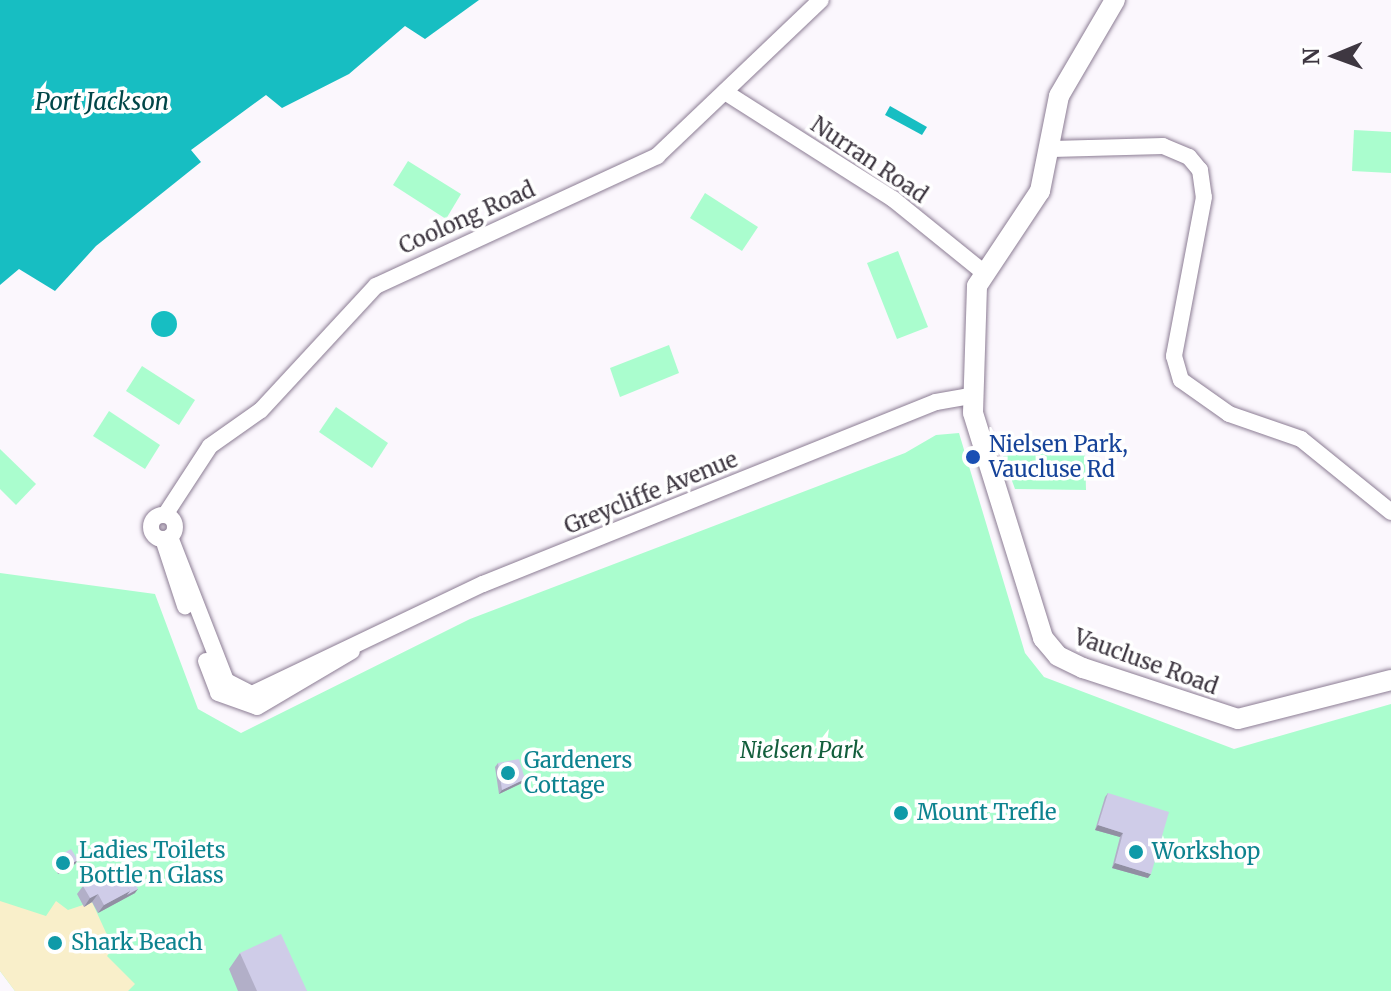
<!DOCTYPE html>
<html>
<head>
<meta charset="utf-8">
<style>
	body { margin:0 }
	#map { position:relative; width:1391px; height:991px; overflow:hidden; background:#fbf7fd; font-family:Merriweather,serif }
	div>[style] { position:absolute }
	.green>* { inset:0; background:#aafdce }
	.sand>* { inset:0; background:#f9efca }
	.water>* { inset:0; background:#17bec2 }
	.round { border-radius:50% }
	.roads { filter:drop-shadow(0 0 2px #8c7d94) drop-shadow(0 0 2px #8c7d94) }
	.minor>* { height:16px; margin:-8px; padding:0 8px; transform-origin:8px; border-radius:8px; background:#fff }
	.minor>.ring { margin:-8px; padding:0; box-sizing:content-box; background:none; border:16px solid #fff; border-radius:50% }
	.tertiary>* { height:20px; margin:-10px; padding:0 10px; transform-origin:10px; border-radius:10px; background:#fff }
	.wall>* { inset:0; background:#b2afc8 }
	.shaded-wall>* { inset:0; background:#918fa2 }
	.building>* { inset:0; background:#cfcce8 }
	.dots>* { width:22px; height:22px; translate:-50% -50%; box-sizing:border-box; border:4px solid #fff; border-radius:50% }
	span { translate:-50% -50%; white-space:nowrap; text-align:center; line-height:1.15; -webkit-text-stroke:7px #fff; paint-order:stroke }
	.street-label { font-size:22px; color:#3e3741 }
	.transit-label { font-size:22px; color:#164399 }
	.left { translate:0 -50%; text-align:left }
	.park-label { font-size:22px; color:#135e3c; font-style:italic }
	.culture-label { font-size:22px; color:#0d838f }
	.water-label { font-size:24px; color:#014648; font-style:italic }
	.north { position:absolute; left:1295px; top:16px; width:80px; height:80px; -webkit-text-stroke:6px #fff; paint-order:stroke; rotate:269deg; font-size:22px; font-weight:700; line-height:32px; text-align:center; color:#3e3741 }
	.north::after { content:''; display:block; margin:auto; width:28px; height:36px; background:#3e3741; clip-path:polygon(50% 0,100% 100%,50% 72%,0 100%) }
</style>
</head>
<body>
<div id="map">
	<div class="green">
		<i style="clip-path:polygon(1354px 130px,1391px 132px,1391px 173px,1352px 171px)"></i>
		<i style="clip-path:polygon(408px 161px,461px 194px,446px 219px,393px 185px)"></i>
		<i style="clip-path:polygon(705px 193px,758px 227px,742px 251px,690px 218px)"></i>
		<i style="clip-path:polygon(898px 251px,928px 327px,897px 339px,867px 263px)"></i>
		<i style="clip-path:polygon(669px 345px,679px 373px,620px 397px,610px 368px)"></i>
		<i style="clip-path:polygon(142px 366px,195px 400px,179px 425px,126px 391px)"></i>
		<i style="clip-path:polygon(336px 407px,388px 443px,372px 468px,319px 432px)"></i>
		<i style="clip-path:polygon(109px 411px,160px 445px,145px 469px,93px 436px)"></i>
		<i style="clip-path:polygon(959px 433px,1025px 653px,1044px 677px,1234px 749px,1391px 704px,1391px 991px,15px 991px,0 971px,0 573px,155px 594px,198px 709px,241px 733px,470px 619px,905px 453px,936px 435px)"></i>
		<i style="clip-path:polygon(0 449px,36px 484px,16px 505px,0 489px)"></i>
		<i style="clip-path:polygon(1015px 450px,1085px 452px,1086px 490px,1015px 489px,1003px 456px)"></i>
	</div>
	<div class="sand">
		<i style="clip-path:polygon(0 901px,46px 916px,56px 901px,68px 910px,92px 902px,113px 948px,107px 956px,135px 984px,128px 991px,15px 991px,0 971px)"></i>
	</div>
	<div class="water">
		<i style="clip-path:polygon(0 0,479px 0,425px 39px,405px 26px,349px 74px,282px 108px,266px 95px,191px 150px,201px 162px,96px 246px,55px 291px,19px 269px,0 285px)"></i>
		<i style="clip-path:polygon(890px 106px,927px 127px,922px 135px,885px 115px)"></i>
		<i class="round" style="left:151px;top:311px;width:26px;height:26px"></i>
	</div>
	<div class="roads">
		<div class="minor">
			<i style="left:725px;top:92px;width:199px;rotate:32.5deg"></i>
			<i style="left:893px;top:199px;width:116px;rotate:39deg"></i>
			<i style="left:1052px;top:149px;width:111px;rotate:-1.5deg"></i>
			<i style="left:1163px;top:146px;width:28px;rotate:23deg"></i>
			<i style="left:1189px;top:157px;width:17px;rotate:50deg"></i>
			<i style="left:1200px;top:170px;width:27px;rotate:82deg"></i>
			<i style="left:1204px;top:197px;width:162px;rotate:100.7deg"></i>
			<i style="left:1174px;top:356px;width:25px;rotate:74deg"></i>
			<i style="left:1181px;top:380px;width:59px;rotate:35.3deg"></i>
			<i style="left:1229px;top:414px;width:76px;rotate:19.1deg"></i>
			<i style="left:1301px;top:439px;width:116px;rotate:39deg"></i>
			<i class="ring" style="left:151px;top:515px;width:8px;height:8px"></i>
			<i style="left:165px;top:515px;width:82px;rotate:-56.9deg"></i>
			<i style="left:210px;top:446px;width:62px;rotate:-35.2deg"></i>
			<i style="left:261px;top:410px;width:169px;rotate:-47.2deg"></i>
			<i style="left:376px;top:286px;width:310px;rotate:-24.8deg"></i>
			<i style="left:657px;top:156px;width:226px;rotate:-43.6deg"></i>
			<i style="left:170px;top:537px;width:155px;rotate:68.7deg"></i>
			<i style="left:226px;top:681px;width:29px;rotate:27deg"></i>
			<i style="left:252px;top:694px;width:256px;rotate:-25.5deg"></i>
			<i style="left:483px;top:584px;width:488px;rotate:-21.9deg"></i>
			<i style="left:936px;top:402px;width:36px;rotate:-10deg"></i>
			<i style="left:163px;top:539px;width:71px;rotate:71.8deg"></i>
			<i style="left:206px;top:661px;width:34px;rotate:69deg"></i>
			<i style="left:218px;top:693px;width:41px;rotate:19.7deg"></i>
			<i style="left:257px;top:707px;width:110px;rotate:-30.5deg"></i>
		</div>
		<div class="tertiary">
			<i style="left:1115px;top:0;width:111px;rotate:120.3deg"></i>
			<i style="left:1059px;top:96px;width:97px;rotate:101.3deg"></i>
			<i style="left:1040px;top:191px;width:114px;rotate:123.6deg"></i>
			<i style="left:977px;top:286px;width:127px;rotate:91.8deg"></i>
			<i style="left:973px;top:413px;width:236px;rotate:72.7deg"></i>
			<i style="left:1043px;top:638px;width:23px;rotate:50deg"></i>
			<i style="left:1058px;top:656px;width:28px;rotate:26deg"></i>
			<i style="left:1083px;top:668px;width:163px;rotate:18.2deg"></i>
			<i style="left:1238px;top:719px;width:158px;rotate:-14.3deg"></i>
		</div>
	</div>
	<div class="wall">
		<i style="clip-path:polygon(498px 763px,522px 783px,499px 794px,495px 767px)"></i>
		<i style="clip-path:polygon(1108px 793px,1148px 878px,1112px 868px,1120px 837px,1095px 830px,1105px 797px)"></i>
		<i style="clip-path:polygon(55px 858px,78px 860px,75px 864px,58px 874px,52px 863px)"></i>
		<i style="clip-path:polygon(124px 881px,135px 893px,98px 913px,92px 902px,84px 907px,77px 894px,83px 886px)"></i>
		<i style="clip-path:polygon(240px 953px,307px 991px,238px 991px,229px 969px)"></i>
	</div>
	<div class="shaded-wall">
		<i style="clip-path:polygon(525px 779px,522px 783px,499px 794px,502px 790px)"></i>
		<i style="clip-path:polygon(1098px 825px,1123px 833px,1120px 837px,1095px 830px)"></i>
		<i style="clip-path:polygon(78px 860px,75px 864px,58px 874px,61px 869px)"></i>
		<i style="clip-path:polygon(1115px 863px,1151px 874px,1148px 878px,1112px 868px)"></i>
		<i style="clip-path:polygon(138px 889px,135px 893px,98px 913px,104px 905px,130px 891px)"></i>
		<i style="clip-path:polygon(98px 894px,92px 902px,84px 907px,90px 898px)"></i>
	</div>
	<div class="building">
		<i style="clip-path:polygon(519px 759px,525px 779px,502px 790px,498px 763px)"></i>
		<i style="clip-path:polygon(1108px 793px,1169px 812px,1151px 874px,1115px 863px,1123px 833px,1098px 825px)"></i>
		<i style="clip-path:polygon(71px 849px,78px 860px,61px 869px,55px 858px)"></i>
		<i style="clip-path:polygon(117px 867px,130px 891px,104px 905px,98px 894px,90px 898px,83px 886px)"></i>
		<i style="clip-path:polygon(131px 877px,138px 889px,127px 895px,130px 891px,124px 881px)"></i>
		<i style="clip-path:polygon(281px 934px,307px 991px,257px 991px,240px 953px)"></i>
	</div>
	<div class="dots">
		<i style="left:973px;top:457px;background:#1a4fb4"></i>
		<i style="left:508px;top:773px;background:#0f9aa8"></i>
		<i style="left:901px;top:813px;background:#0f9aa8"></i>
		<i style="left:1136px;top:852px;background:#0f9aa8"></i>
		<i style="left:63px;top:863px;background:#0f9aa8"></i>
		<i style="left:55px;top:943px;background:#0f9aa8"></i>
	</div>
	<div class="street-label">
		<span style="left:869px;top:160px;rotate:34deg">Nurran Road</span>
		<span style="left:467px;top:218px;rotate:-24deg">Coolong Road</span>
		<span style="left:651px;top:493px;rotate:-22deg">Greycliffe Avenue</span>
		<span style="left:1146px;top:662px;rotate:20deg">Vaucluse Road</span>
	</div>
	<div class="transit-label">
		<span class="left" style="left:989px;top:457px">Nielsen Park,<br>Vaucluse Rd</span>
	</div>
	<div class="park-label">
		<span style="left:802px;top:751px">Nielsen Park</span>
	</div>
	<div class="culture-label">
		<span class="left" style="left:524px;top:773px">Gardeners<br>Cottage</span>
		<span class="left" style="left:917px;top:813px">Mount Trefle</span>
		<span class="left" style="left:79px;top:863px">Ladies Toilets<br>Bottle n Glass</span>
		<span class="left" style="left:1152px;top:852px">Workshop</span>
		<span class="left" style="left:71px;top:943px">Shark Beach</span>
	</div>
	<div class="water-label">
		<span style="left:102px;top:102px">Port Jackson</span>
	</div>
	<div class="north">N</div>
</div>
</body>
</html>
